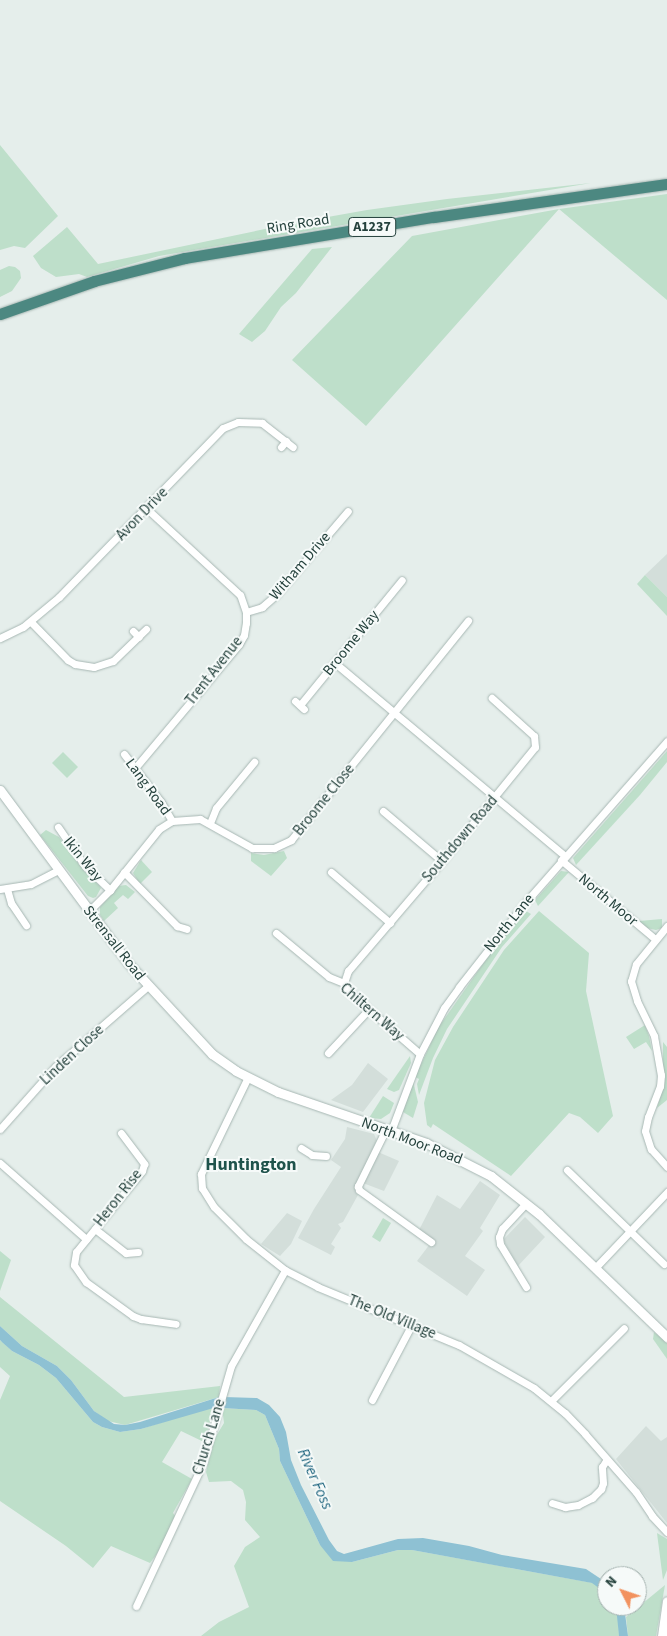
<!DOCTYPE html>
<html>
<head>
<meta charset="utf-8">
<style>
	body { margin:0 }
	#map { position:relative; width:667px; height:1636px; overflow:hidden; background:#e5eeeb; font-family:"Source Sans 3",sans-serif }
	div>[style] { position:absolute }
	.built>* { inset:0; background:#d3deda }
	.green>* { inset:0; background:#bedfca }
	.water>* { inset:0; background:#8ec1d3 }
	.roads { filter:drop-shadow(0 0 1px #a7b7b3) drop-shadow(0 0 1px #a7b7b3) }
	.minor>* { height:7px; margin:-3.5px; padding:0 3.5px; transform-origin:3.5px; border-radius:3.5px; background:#fff }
	.tertiary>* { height:9px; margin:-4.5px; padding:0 4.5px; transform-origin:4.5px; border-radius:4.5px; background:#fff }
	.trunk>* { height:11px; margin:-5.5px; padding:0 5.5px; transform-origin:5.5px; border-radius:5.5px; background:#4c8881 }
	span { translate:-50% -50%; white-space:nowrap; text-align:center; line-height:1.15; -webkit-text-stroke:4px #f6faf9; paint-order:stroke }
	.shield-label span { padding:1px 4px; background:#f6faf9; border:1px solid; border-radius:4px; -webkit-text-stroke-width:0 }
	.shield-label { font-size:14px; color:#24413c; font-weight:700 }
	.street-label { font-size:15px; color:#24413c }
	.water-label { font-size:16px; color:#1d647e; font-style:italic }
	.quarter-label { font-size:18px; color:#1f534c; font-weight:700 }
	.north { position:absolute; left:597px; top:1566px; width:50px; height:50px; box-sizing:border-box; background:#f6faf9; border:1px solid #a2b0ad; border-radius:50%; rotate:311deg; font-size:14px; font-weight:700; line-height:20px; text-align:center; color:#24413c }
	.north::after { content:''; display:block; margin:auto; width:18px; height:22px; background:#f2925f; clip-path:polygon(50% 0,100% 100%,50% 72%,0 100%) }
</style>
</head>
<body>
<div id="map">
	<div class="built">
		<i style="clip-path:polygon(667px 554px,667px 597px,645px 575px)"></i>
		<i style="clip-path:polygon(368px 1063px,388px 1079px,363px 1112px,331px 1100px,352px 1085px)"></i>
		<i style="clip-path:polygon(347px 1127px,374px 1134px,377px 1141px,355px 1185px,358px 1195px,343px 1222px,338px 1224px,341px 1228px,331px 1244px,335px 1247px,331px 1255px,298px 1238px,314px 1209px,341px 1167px,331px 1160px,345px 1139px)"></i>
		<i style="clip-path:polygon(378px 1152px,399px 1161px,384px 1191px,363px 1183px)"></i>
		<i style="clip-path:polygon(480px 1181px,500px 1195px,480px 1228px,483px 1231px,465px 1256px,485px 1270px,467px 1296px,417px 1261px,433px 1240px,419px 1230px,437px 1195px,460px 1209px)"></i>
		<i style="clip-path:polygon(287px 1213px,302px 1221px,291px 1244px,280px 1256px,261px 1244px)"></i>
		<i style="clip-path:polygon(525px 1217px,545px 1237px,518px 1266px,503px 1240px)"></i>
		<i style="clip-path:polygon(646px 1426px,661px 1441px,667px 1437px,667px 1523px,616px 1459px)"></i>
	</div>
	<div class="green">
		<i style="clip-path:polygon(0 145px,58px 216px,25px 248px,14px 246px,0 250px)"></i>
		<i style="clip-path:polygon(591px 183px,159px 256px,87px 277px,79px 274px,56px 277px,41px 268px,33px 256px,67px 227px,98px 264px,294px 223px,367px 210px,447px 199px)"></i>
		<i style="clip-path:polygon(667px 194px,667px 300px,559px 209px,366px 426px,292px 360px,412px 236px,559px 209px)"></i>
		<i style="clip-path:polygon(332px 247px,296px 293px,281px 307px,265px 331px,252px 342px,239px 334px,312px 249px)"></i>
		<i style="clip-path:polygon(9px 266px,15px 267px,20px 271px,21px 278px,12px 291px,0 297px,0 270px)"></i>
		<i style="clip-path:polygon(645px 575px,667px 597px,667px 616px,637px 584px)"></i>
		<i style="clip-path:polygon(667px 751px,667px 762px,640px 795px,576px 865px,573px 858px)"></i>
		<i style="clip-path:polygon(63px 752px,78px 767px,67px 778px,52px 763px)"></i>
		<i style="clip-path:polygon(46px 830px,59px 837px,84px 871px,99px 885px,101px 888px,96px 897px,93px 898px,88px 896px,40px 835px)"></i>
		<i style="clip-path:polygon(284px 851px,287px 858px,271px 876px,251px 861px,251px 853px,264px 855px)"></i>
		<i style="clip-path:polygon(141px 860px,152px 872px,140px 884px,133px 873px)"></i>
		<i style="clip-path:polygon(561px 871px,569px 872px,538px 906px,535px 900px)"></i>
		<i style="clip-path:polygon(126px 885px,135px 892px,128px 899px,123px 895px,114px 903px,118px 908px,104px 921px,100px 915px,100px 907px,118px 886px)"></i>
		<i style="clip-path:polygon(526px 911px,531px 914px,502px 947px,447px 1029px,433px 1058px,419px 1095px,417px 1084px,419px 1079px,415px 1077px,438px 1028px,492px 951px)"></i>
		<i style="clip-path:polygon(539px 911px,589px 953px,586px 991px,613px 1116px,598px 1133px,580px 1117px,569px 1113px,511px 1176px,433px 1124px,431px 1128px,427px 1125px,424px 1103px,435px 1060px,453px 1027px,504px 950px)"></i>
		<i style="clip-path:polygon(662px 919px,662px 928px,656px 930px,647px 928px,639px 921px)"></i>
		<i style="clip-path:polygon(645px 1025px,649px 1036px,652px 1051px,646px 1042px,634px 1049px,626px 1037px)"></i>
		<i style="clip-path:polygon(663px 1042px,667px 1047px,667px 1100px,657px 1108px,663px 1088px)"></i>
		<i style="clip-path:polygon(410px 1056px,411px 1063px,399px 1090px,394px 1092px,387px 1089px)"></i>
		<i style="clip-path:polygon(413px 1081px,418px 1102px,413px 1118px,403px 1112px)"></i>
		<i style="clip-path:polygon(383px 1096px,394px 1103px,390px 1113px,381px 1119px,369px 1118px)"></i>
		<i style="clip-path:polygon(383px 1218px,391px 1223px,380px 1242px,372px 1237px)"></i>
		<i style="clip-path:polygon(0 1251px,11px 1260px,0 1291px)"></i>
		<i style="clip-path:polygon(0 1297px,124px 1397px,220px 1386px,219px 1397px,125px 1425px,108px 1421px,94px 1411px,71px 1380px,57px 1366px,22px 1346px,0 1326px)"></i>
		<i style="clip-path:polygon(654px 1332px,667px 1343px,667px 1359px,653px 1339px)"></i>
		<i style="clip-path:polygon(0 1340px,12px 1351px,39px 1365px,56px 1378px,93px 1422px,102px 1427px,120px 1432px,141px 1429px,213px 1406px,206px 1443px,181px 1431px,162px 1462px,192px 1479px,173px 1513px,176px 1517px,162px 1547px,150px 1563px,111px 1546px,93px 1568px,66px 1546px,0 1501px,0 1400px,10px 1376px,0 1367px)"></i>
		<i style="clip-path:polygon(222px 1408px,256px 1410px,265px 1415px,279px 1449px,280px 1461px,320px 1545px,352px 1562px,398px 1550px,412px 1550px,593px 1583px,607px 1593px,607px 1606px,618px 1606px,619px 1636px,201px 1636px,219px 1622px,249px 1607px,234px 1566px,245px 1547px,260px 1537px,245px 1520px,246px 1502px,243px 1490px,231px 1481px,209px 1482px,206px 1472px,215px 1438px,224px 1423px)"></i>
		<i style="clip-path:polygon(657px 1533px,667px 1539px,667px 1570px,663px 1580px)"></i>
		<i style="clip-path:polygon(665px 1585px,656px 1636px,628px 1636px,626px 1617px)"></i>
	</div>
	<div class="water">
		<i style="clip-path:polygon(0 1326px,22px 1346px,57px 1366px,71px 1380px,94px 1411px,114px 1424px,125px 1425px,140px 1422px,219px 1397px,217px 1407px,141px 1429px,120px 1432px,102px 1427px,93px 1422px,56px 1378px,39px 1365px,12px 1351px,3px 1343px,0 1340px)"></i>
		<i style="clip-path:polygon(224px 1397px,257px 1398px,269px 1405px,280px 1417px,286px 1432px,291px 1460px,301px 1485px,329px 1540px,337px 1551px,344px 1554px,398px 1539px,423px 1538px,469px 1546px,502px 1555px,586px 1569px,607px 1583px,607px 1594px,592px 1583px,412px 1550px,398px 1550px,352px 1562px,333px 1561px,320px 1545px,280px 1461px,279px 1449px,265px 1415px,256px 1410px,222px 1408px)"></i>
		<i style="clip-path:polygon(616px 1606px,624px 1606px,628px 1636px,619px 1636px)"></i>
	</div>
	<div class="roads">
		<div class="minor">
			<i style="left:281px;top:447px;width:8px;rotate:-50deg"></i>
			<i style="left:246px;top:612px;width:17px;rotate:-17deg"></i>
			<i style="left:262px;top:607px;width:20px;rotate:-41deg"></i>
			<i style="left:277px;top:594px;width:109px;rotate:-49.5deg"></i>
			<i style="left:31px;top:622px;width:53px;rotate:45.8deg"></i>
			<i style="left:68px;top:660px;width:8px;rotate:30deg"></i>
			<i style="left:75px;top:664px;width:19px;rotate:9deg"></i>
			<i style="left:94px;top:667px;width:20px;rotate:-18deg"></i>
			<i style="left:113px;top:661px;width:46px;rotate:-44.1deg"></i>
			<i style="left:133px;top:631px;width:8px;rotate:45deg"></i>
			<i style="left:0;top:638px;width:25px;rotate:-26deg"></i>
			<i style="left:23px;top:627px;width:47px;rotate:-39.8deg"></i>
			<i style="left:59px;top:597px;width:235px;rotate:-45.9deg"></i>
			<i style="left:223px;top:428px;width:16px;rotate:-22deg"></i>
			<i style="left:238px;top:422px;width:24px;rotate:2deg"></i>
			<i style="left:262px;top:423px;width:39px;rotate:38deg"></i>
			<i style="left:335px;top:663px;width:300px;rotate:40deg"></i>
			<i style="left:295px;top:701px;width:12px;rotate:42deg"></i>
			<i style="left:300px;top:705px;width:161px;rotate:-50.8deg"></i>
			<i style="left:124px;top:754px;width:61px;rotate:52.4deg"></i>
			<i style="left:161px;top:802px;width:22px;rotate:60deg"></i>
			<i style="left:135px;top:768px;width:162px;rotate:-50deg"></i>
			<i style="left:239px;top:644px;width:10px;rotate:-61deg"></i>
			<i style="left:244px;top:635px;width:12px;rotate:-81deg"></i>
			<i style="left:246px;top:623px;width:11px;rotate:-90deg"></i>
			<i style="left:246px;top:612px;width:18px;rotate:-109deg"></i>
			<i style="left:240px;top:595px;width:127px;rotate:-137.2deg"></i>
			<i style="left:383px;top:811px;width:77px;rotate:40.3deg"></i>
			<i style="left:210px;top:823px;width:16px;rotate:-68deg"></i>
			<i style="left:216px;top:808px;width:60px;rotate:-50.4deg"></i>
			<i style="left:58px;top:827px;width:47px;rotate:55.3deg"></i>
			<i style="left:85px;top:866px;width:35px;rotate:44deg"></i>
			<i style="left:561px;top:860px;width:123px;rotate:40deg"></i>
			<i style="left:124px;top:872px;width:76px;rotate:45.5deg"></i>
			<i style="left:177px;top:926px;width:10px;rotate:17deg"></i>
			<i style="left:331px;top:872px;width:78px;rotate:40.8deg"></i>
			<i style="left:0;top:889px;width:31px;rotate:-9deg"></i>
			<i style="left:31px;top:884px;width:31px;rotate:-27deg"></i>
			<i style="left:7px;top:889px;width:15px;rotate:74deg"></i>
			<i style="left:11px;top:903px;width:27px;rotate:56deg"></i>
			<i style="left:89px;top:911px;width:30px;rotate:-45deg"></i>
			<i style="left:110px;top:890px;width:78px;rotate:-51.2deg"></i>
			<i style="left:159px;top:829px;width:15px;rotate:-32deg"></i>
			<i style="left:172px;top:821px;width:28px;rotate:-4deg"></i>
			<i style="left:200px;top:819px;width:60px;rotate:29.1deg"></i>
			<i style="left:252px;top:848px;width:22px"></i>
			<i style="left:274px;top:848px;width:19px;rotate:-25deg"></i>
			<i style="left:291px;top:840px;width:282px;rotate:-51.1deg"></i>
			<i style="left:667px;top:926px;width:49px;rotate:129.2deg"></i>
			<i style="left:636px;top:964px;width:18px;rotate:106deg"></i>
			<i style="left:631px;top:981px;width:21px;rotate:73deg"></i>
			<i style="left:637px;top:1001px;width:39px;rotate:64deg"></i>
			<i style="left:654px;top:1036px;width:40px;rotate:80deg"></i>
			<i style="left:661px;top:1075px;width:11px;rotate:95deg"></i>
			<i style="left:660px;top:1086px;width:33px;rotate:111deg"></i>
			<i style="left:648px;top:1117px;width:14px;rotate:102deg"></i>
			<i style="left:645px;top:1131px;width:19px;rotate:72deg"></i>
			<i style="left:651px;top:1149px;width:24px;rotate:48deg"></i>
			<i style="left:276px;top:933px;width:69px;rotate:39.7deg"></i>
			<i style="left:329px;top:977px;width:16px;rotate:22deg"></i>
			<i style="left:344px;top:983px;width:10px;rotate:61deg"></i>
			<i style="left:349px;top:992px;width:94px;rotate:41.1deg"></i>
			<i style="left:344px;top:983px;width:13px;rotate:-72deg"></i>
			<i style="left:348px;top:971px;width:145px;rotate:-49.5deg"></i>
			<i style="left:442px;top:861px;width:147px;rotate:-50.8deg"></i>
			<i style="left:535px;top:747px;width:11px;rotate:-95deg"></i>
			<i style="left:534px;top:736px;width:57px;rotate:-137.9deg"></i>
			<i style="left:328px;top:1053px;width:60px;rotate:-47deg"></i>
			<i style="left:248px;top:1077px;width:108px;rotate:115.9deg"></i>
			<i style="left:201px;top:1174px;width:14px;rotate:86deg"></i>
			<i style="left:202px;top:1188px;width:22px;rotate:58deg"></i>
			<i style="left:214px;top:1207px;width:45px;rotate:45deg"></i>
			<i style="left:246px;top:1239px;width:50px;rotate:38.5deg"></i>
			<i style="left:285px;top:1270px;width:37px;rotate:27deg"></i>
			<i style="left:318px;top:1287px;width:152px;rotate:22.4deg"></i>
			<i style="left:459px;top:1345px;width:86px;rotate:29.8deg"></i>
			<i style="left:534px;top:1388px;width:40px;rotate:39deg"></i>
			<i style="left:565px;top:1413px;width:29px;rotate:46deg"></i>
			<i style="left:585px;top:1434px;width:77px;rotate:48.7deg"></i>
			<i style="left:636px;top:1492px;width:29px;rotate:56deg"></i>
			<i style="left:652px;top:1516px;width:22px;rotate:47deg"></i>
			<i style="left:0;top:1129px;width:83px;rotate:-48.4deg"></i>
			<i style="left:55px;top:1067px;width:123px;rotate:-41.1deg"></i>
			<i style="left:386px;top:1129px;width:64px;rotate:116.2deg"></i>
			<i style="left:358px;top:1186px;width:4px;rotate:76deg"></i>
			<i style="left:359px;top:1190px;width:89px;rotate:35.8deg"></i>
			<i style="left:391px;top:1131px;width:82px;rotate:-69.4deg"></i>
			<i style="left:420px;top:1054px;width:52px;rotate:-62.4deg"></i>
			<i style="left:444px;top:1008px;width:26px;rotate:-54deg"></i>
			<i style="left:459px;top:987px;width:105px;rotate:-51.9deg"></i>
			<i style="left:524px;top:904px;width:217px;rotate:-48.7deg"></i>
			<i style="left:121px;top:1133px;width:39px;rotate:53deg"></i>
			<i style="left:144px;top:1164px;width:7px;rotate:106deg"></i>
			<i style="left:142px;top:1171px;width:104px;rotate:129.2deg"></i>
			<i style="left:76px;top:1252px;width:13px;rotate:99deg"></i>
			<i style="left:74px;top:1265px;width:21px;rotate:55deg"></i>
			<i style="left:86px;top:1282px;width:58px;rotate:35.9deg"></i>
			<i style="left:133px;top:1316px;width:9px;rotate:21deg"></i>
			<i style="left:141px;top:1319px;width:35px;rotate:8deg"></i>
			<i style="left:301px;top:1148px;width:13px;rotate:32deg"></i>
			<i style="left:312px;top:1155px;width:14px;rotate:4deg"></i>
			<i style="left:0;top:1163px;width:115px;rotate:41.5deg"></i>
			<i style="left:567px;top:1170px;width:135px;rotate:44.1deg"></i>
			<i style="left:95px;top:1229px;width:39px;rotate:38deg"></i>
			<i style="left:126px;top:1253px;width:12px;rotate:-5deg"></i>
			<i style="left:595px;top:1268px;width:105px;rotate:-46.5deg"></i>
			<i style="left:526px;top:1287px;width:50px;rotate:-121.2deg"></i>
			<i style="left:500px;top:1244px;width:7px;rotate:-98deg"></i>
			<i style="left:499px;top:1237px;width:9px;rotate:-69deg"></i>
			<i style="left:502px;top:1229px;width:35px;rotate:-47deg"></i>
			<i style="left:372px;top:1400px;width:86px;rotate:-62.2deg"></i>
			<i style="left:551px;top:1401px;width:103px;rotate:-45deg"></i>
			<i style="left:552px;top:1503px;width:14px;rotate:17deg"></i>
			<i style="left:565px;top:1507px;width:13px;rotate:-9deg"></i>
			<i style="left:578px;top:1505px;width:16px;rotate:-27deg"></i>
			<i style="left:592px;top:1498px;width:13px;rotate:-45deg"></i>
			<i style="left:601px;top:1489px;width:6px;rotate:-72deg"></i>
			<i style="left:603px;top:1483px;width:16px;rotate:-94deg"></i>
			<i style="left:602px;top:1467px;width:9px;rotate:-58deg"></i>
			<i style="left:136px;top:1606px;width:158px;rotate:-64.9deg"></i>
			<i style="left:203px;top:1463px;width:101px;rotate:-73.9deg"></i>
			<i style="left:231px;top:1366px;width:110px;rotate:-60.6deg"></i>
		</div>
		<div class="tertiary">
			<i style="left:0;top:790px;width:215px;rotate:53.5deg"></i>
			<i style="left:128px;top:963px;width:124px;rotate:47.3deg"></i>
			<i style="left:212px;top:1054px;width:29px;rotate:35deg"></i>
			<i style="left:236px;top:1071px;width:47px;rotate:26.6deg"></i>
			<i style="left:278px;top:1092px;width:157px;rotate:19deg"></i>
			<i style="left:426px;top:1143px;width:73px;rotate:26.9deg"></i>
			<i style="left:491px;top:1176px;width:61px;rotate:38.4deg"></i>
			<i style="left:539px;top:1214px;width:178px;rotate:43.9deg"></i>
			<i style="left:662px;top:1636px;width:35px;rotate:-82deg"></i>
		</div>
		<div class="trunk">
			<i style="left:0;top:314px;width:100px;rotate:-19.3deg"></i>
			<i style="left:94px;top:281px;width:94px;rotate:-14.2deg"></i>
			<i style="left:185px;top:258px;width:252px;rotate:-9.4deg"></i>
			<i style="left:434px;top:217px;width:235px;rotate:-8.1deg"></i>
		</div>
	</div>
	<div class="shield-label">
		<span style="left:372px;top:227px">A1237</span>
	</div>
	<div class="street-label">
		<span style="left:298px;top:224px;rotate:-9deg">Ring Road</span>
		<span style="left:142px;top:514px;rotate:-46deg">Avon Drive</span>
		<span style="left:300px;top:566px;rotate:-49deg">Witham Drive</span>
		<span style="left:351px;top:643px;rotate:-51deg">Broome Way</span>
		<span style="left:214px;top:671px;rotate:-52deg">Trent Avenue</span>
		<span style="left:148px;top:787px;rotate:54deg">Lang Road</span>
		<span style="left:324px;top:800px;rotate:-51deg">Broome Close</span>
		<span style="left:460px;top:839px;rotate:-50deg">Southdown Road</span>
		<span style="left:83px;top:859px;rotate:51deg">Ikin Way</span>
		<span style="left:608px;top:900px;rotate:40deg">North Moor</span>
		<span style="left:509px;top:923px;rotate:-51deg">North Lane</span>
		<span style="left:114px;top:943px;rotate:52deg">Strensall Road</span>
		<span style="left:372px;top:1012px;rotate:41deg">Chiltern Way</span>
		<span style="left:72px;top:1055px;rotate:-43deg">Linden Close</span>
		<span style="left:412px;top:1141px;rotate:21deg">North Moor Road</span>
		<span style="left:118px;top:1198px;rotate:-52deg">Heron Rise</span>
		<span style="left:392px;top:1317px;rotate:22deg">The Old Village</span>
		<span style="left:209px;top:1437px;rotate:-73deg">Church Lane</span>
	</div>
	<div class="water-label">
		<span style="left:315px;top:1479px;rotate:66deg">River Foss</span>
	</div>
	<div class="quarter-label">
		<span style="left:251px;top:1165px">Huntington</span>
	</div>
	<div class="north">N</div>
</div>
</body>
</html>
